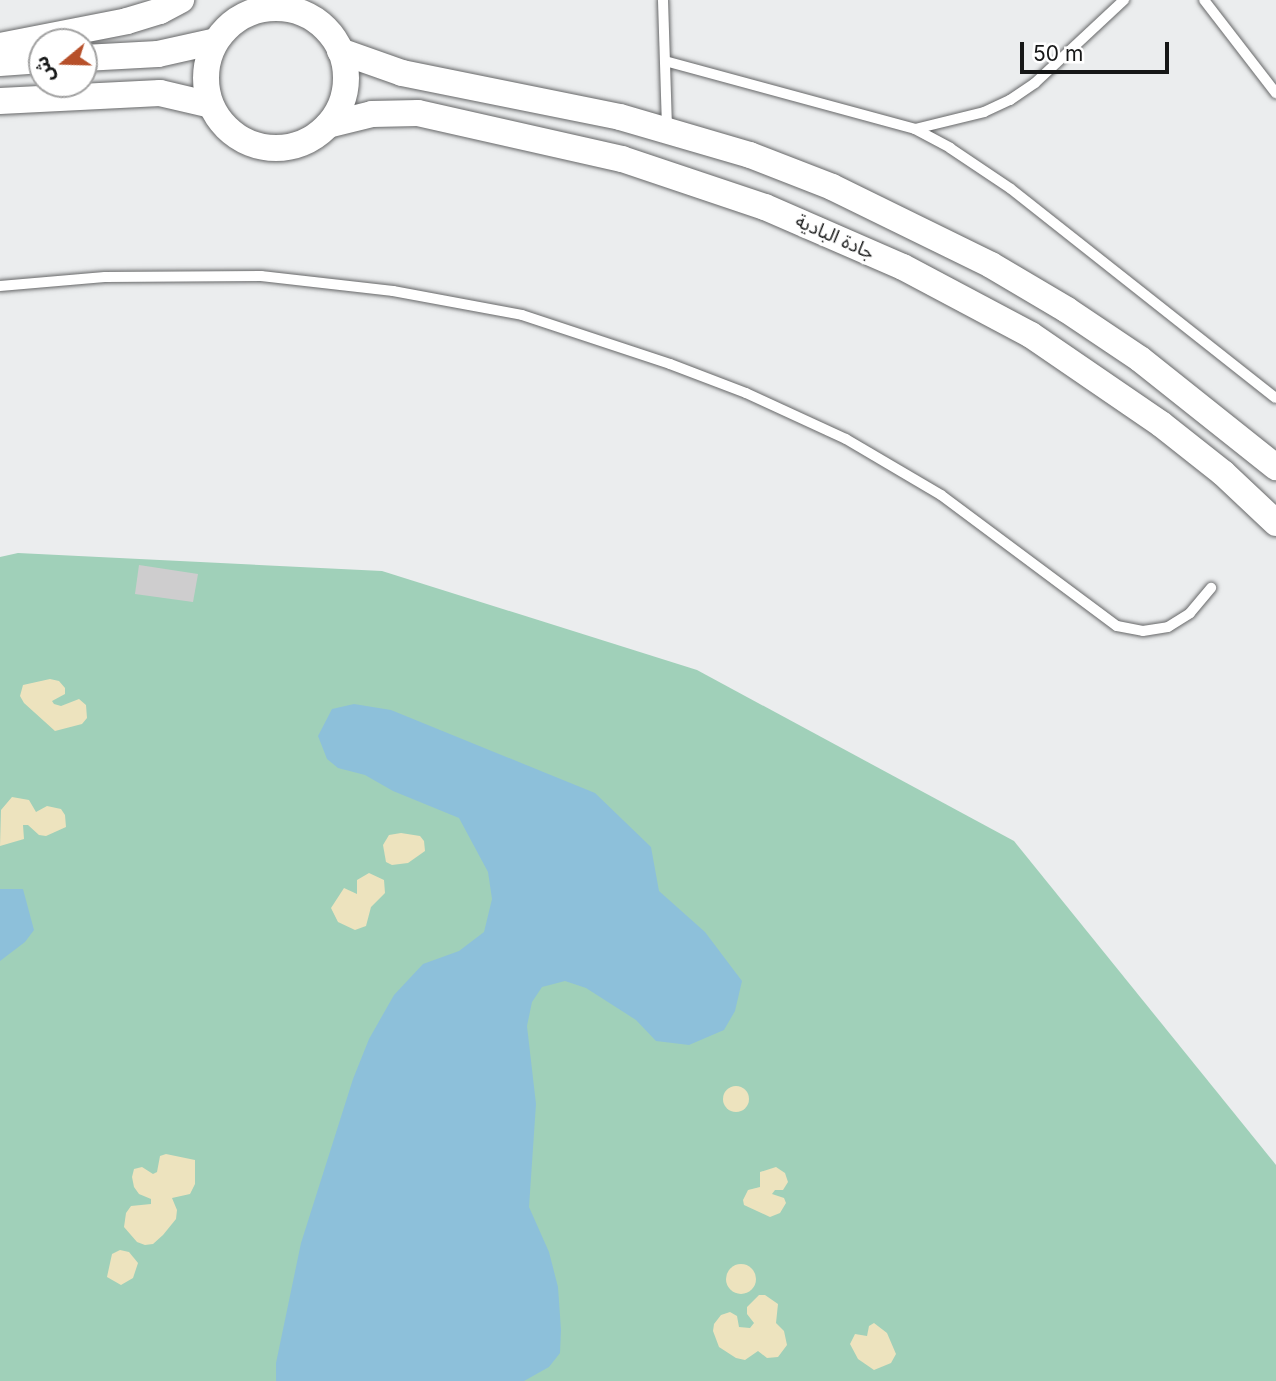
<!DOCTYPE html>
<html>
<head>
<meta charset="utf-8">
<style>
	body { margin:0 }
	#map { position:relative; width:1276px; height:1381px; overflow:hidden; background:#ebedee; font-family:Inter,"Noto Sans Arabic",sans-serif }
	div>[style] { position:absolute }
	.green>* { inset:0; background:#a0d0b9 }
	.sand>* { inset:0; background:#ede3be }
	.round { border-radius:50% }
	.water>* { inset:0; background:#8dc0da }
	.building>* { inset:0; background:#cecdce }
	.roads { filter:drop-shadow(0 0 2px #666768) drop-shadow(0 0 2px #666768) }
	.service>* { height:10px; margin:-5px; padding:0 5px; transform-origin:5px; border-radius:5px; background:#fff }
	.tertiary>* { height:26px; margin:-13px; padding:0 13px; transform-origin:13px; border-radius:13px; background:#fff }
	.tertiary>.ring { margin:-13px; padding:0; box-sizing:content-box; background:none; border:26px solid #fff; border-radius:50% }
	span { translate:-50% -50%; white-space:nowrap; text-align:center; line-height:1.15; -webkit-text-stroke:7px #fff; paint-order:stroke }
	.street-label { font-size:19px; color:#161717 }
	.north { position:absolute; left:28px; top:28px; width:70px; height:70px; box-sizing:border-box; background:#fff; border:2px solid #a2a2a2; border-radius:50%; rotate:251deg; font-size:19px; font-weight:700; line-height:28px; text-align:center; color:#161717 }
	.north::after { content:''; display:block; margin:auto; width:24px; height:32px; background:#b7502a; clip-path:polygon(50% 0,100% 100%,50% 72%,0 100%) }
	.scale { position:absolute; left:1020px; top:42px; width:149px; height:32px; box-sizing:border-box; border:4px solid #161717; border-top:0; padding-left:9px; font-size:21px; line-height:24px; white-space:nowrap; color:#161717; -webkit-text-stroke:5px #fff; paint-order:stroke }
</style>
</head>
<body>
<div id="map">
	<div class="green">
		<i style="clip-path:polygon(18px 553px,382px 571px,697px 670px,1014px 841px,1276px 1165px,1276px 1381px,0 1381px,0 557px)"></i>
	</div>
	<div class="sand">
		<i style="clip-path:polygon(50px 679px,59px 681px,65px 688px,65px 694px,52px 701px,54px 704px,61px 706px,79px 699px,86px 705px,87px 718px,82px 724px,55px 731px,24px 703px,20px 696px,23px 685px)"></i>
		<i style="clip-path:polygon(12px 797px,29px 800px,36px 812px,47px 806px,61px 809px,65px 815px,66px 827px,46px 836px,39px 835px,28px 825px,23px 825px,24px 839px,0 846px,1px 810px)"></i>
		<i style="clip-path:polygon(401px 833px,420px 836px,424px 841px,425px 851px,408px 863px,392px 865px,386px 862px,383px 845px,389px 835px)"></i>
		<i style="clip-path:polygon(369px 873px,384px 880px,385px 893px,371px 907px,366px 926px,355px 930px,338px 922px,331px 908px,344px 888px,357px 894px,357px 880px)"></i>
		<i class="round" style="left:723px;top:1086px;width:26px;height:26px"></i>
		<i style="clip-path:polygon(166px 1154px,195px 1160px,195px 1184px,190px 1194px,172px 1198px,177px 1210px,176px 1219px,163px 1235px,153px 1244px,145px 1245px,137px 1242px,124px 1227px,126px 1213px,131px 1206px,151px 1204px,151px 1199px,139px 1194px,134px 1187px,132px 1177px,134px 1169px,142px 1167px,153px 1174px,157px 1172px,160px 1156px)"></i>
		<i style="clip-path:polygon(776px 1167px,785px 1173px,788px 1182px,783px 1190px,775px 1190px,772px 1194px,784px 1198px,786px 1203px,780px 1213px,770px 1217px,744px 1205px,743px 1200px,748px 1190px,760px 1187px,760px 1172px)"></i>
		<i style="clip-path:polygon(120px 1250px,129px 1252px,138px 1263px,133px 1278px,121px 1285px,107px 1277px,112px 1254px)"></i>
		<i class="round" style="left:726px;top:1264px;width:30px;height:30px"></i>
		<i style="clip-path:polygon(759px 1295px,765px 1295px,778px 1304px,776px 1323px,784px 1331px,787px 1345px,778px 1357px,767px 1358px,758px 1351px,745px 1360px,736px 1358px,719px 1347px,713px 1331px,714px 1324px,721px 1315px,730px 1312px,737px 1316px,739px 1327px,750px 1328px,754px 1323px,747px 1314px,747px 1307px)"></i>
		<i style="clip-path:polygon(874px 1323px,887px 1333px,896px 1354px,891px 1363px,874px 1370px,858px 1359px,850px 1344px,855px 1334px,867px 1336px,869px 1326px)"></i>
	</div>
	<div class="water">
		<i style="clip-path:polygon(354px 704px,391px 710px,595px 793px,651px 847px,659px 891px,705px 932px,742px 981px,735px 1011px,724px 1030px,689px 1045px,656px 1041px,636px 1020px,586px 988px,565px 981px,542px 987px,532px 1002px,527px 1026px,536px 1104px,529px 1207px,549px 1252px,558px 1287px,561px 1330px,560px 1353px,549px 1367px,524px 1381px,276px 1381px,276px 1363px,301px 1243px,353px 1079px,369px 1039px,394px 995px,423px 964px,459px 951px,484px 932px,492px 899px,488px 872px,459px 818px,393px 791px,365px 775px,338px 768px,327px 759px,318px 736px,332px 709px)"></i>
		<i style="clip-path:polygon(0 889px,23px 889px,34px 930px,25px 942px,0 961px)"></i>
	</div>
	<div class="building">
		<i style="clip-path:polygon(139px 565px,198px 574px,193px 602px,135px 594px)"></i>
	</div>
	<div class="roads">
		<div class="service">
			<i style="left:663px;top:0;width:130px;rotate:88.2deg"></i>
			<i style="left:1204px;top:0;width:118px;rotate:52.3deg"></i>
			<i style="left:665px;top:61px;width:259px;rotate:15.2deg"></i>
			<i style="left:915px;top:129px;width:40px;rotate:28deg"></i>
			<i style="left:950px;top:148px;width:73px;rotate:33.9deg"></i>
			<i style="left:1011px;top:189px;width:337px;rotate:38.3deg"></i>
			<i style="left:915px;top:129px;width:71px;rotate:-13.8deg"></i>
			<i style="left:984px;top:112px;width:29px;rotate:-25deg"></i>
			<i style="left:1010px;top:100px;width:30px;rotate:-34deg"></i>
			<i style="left:1035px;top:83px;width:122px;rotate:-43deg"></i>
			<i style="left:0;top:286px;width:105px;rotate:-4.9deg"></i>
			<i style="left:105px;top:277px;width:156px;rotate:-0.4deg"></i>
			<i style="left:261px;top:276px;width:133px;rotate:6.5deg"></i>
			<i style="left:393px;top:291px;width:131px;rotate:10.5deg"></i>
			<i style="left:522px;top:315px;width:156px;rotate:18.3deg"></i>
			<i style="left:670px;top:364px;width:81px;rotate:20.9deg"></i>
			<i style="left:746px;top:393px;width:110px;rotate:24.7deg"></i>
			<i style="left:846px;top:439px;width:110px;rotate:30.5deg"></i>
			<i style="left:941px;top:495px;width:219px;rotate:36.7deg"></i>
			<i style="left:1117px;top:626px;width:26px;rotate:11deg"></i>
			<i style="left:1143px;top:631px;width:25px;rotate:-9deg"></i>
			<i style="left:1168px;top:627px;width:26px;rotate:-32deg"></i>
			<i style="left:1190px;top:613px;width:33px;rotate:-50deg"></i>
		</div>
		<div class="tertiary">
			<i class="ring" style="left:206px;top:8px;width:114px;height:114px"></i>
			<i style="left:0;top:46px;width:129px;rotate:-11.1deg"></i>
			<i style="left:127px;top:21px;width:34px;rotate:-17deg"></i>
			<i style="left:160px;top:11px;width:24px;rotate:-28deg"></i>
			<i style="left:340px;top:51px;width:66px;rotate:19.5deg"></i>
			<i style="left:402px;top:73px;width:222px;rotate:11.4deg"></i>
			<i style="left:620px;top:117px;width:135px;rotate:16.3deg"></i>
			<i style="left:750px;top:155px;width:88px;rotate:21.3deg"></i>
			<i style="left:832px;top:187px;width:177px;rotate:26.1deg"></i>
			<i style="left:991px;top:265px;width:88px;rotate:30.6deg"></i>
			<i style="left:1067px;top:310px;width:88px;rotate:33.9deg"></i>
			<i style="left:1140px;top:359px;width:174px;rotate:38.5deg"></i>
			<i style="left:84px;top:58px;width:74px;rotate:-3.1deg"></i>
			<i style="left:158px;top:54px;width:59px;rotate:-12.6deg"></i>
			<i style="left:0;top:63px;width:42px;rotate:-4.1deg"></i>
			<i style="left:0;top:101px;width:160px;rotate:-2.9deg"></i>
			<i style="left:160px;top:93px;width:52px;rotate:13.2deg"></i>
			<i style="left:328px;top:125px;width:45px;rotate:-14deg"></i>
			<i style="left:372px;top:114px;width:46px;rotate:-1.2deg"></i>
			<i style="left:418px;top:113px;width:209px;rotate:12.7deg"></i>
			<i style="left:622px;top:159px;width:151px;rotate:18.6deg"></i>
			<i style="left:765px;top:207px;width:150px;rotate:23.5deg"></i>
			<i style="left:903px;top:267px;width:145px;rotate:28deg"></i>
			<i style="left:1031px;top:335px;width:158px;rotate:34.4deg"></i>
			<i style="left:1161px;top:424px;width:79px;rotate:38.3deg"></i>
			<i style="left:1223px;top:473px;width:73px;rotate:43.3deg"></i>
		</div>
	</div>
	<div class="street-label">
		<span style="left:835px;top:237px;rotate:24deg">جادة البادية</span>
	</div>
	<div class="north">ش</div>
	<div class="scale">50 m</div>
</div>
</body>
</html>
